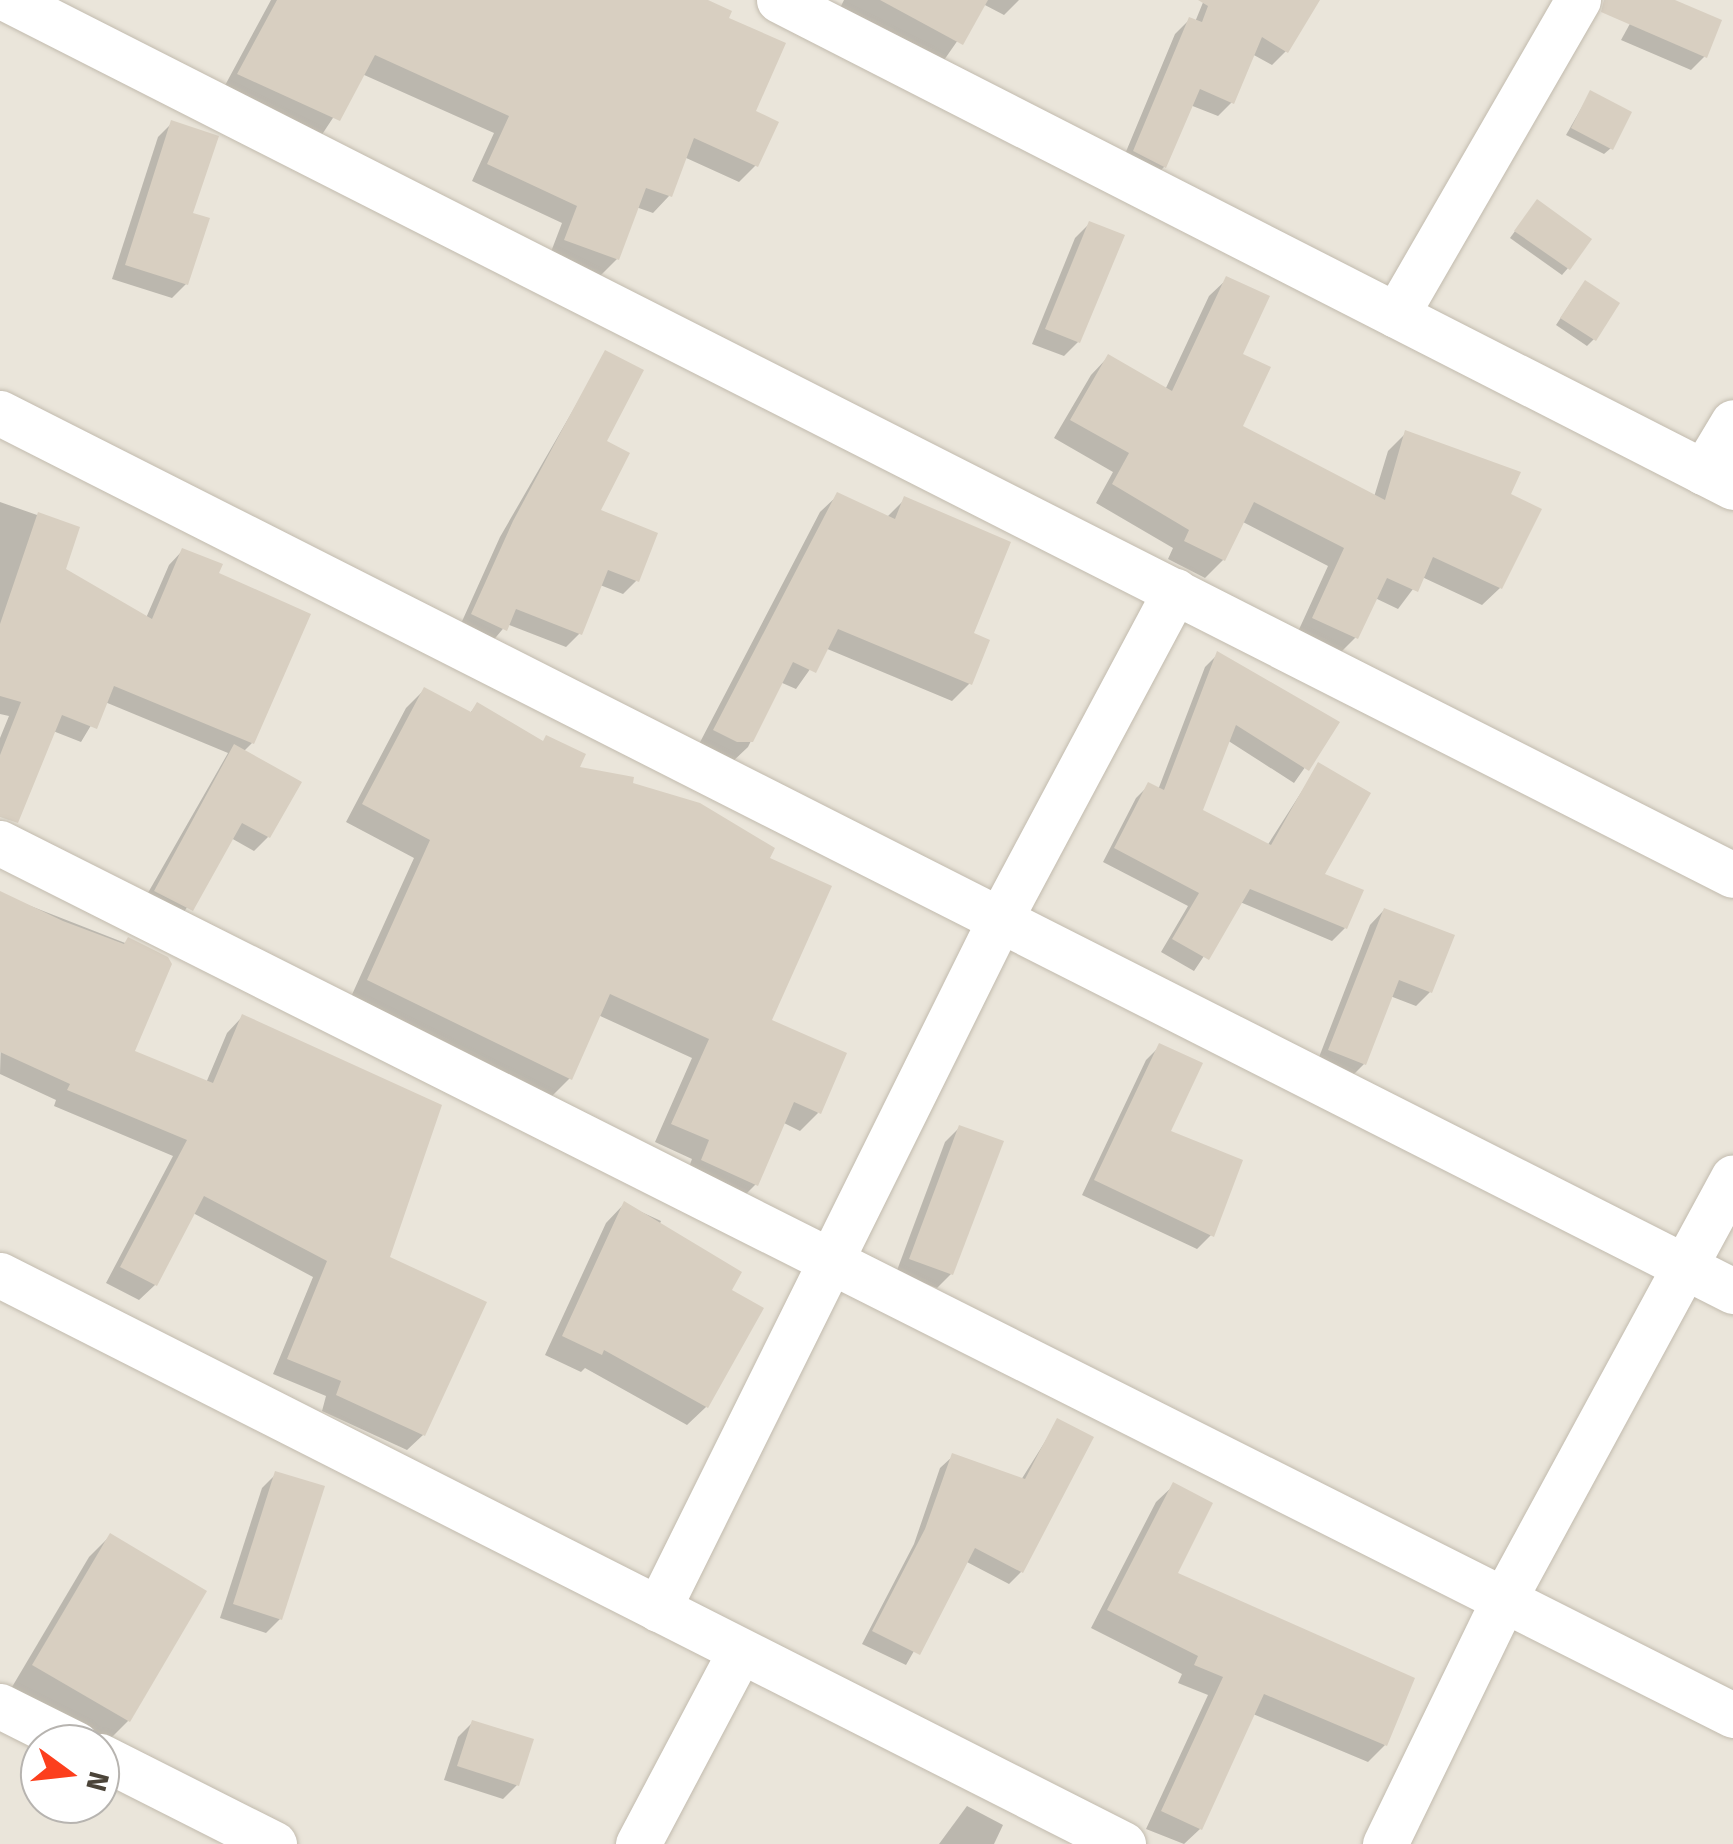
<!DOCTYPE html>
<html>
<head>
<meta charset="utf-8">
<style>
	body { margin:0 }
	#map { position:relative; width:1733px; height:1844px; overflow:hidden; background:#f6f3ec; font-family:"Fira Sans",sans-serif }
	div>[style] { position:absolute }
	.residential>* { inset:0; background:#eae5da }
	.shadow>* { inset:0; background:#0003 }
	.building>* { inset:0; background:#d8cfc1 }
	.roads { filter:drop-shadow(0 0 2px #c2bbae) drop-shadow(0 0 2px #c2bbae) }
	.street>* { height:45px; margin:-22.5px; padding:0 22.5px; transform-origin:22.5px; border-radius:22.5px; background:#fff }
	span { translate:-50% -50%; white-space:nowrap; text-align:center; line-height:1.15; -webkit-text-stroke:8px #fff; paint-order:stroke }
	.north { position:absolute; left:20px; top:1724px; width:100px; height:100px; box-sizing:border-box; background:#fff; border:2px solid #b7b4b0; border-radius:50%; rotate:105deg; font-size:28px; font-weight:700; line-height:40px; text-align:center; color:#4b4439 }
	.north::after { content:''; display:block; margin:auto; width:35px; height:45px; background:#fc3f1d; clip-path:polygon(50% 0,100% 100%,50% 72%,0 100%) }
</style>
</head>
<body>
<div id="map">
	<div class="residential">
		<i style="clip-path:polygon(evenodd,0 0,1733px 0,1733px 1844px,0 1844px,0 0,40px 1744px,100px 1744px,100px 1804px,40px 1804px,40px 1744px)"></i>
	</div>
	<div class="shadow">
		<i style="clip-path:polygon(271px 0,679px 0,752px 113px,756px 165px,739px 182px,684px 157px,669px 196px,653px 213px,636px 207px,617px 259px,600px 276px,549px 257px,562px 223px,472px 181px,494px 133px,362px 74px,321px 136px,222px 91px)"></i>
		<i style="clip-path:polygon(844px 0,1019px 0,1004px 15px,983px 4px,942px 63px,838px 12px)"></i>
		<i style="clip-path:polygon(1204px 0,1308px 0,1286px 51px,1272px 65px,1252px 54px,1232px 102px,1218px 116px,1190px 105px,1164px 167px,1150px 181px,1120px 166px,1175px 34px,1189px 20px,1195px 22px)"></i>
		<i style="clip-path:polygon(1643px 0,1668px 0,1705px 56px,1691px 70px,1621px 40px)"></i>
		<i style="clip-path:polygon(1590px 93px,1611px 148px,1604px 154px,1566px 135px)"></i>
		<i style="clip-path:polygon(172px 123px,190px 215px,186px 284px,172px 298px,112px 279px,158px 137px)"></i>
		<i style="clip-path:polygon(1531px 209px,1568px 268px,1562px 275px,1510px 238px)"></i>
		<i style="clip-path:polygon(1089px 224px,1078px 342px,1064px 356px,1032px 344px,1075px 238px)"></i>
		<i style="clip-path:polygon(1227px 279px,1239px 355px,1240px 427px,1374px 497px,1388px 451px,1406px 433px,1508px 495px,1500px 588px,1482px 605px,1422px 577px,1398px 609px,1375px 598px,1356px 637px,1338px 655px,1296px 636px,1328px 566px,1241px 521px,1223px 560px,1205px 578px,1168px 559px,1173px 548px,1096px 503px,1113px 472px,1054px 438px,1091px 375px,1108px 357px,1165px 390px,1209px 296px)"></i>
		<i style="clip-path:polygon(1579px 290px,1594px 339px,1587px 346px,1556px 325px)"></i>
		<i style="clip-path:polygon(606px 353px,597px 511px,637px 580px,623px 594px,600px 585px,580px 633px,566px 647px,507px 624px,491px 643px,459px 628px,500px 537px)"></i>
		<i style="clip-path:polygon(838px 495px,886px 518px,905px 499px,971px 634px,970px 683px,952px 701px,825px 648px,796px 689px,780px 682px,748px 747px,730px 764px,697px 748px,820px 512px)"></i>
		<i style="clip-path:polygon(0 502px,77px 529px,63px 570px,146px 618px,169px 565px,183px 550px,216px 574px,252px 743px,243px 752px,268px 837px,254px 851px,231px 838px,177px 923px,141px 905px,228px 753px,105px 702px,81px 742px,53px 731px,0 816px,0 738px,9px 716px,0 714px)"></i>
		<i style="clip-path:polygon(1218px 654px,1336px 723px,1294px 783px,1227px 740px,1200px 812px,1267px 846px,1318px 766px,1321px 875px,1345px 928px,1332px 941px,1240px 902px,1194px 971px,1161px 952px,1188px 906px,1103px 862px,1136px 798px,1149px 785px,1158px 790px,1205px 667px)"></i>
		<i style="clip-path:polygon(424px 690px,469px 714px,477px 705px,576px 769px,630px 784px,766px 859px,769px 1022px,818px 1113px,800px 1131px,782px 1122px,756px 1184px,738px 1202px,685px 1178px,692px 1159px,655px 1142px,692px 1058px,598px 1015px,570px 1078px,552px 1096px,350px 999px,414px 858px,346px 822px,406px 708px)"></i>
		<i style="clip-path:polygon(5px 896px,166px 959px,132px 1052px,206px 1083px,227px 1033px,242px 1017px,387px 1259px,423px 1435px,407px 1450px,322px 1411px,326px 1396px,273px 1374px,313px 1277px,193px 1213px,155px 1285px,139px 1300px,106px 1283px,173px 1156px,54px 1106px,56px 1100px,0 1074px)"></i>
		<i style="clip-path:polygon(1384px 910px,1430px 992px,1416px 1006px,1390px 996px,1364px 1064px,1350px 1078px,1316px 1065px,1370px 925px)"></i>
		<i style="clip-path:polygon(1160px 1046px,1168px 1133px,1211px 1235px,1197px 1249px,1082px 1195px,1146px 1060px)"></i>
		<i style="clip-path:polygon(959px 1128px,951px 1274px,937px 1288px,896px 1273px,945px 1142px)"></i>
		<i style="clip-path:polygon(624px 1204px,661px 1221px,658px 1228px,729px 1291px,706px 1407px,687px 1425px,585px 1368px,581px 1372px,545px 1355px,606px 1223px)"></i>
		<i style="clip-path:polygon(1058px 1421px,1021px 1572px,1009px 1584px,965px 1561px,906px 1665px,862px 1644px,914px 1544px,940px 1468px,953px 1456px,1021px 1480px)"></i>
		<i style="clip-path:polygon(276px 1474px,280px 1619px,266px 1633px,220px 1618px,262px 1488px)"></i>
		<i style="clip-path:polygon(1174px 1485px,1175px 1574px,1385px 1745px,1368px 1762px,1253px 1714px,1200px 1829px,1184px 1844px,1146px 1829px,1208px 1695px,1178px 1683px,1182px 1674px,1091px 1628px,1156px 1502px)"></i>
		<i style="clip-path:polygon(110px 1536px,128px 1721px,107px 1742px,12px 1687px,89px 1557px)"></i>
		<i style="clip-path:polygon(472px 1723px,517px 1785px,503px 1799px,444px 1780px,458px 1737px)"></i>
		<i style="clip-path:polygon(967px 1806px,1003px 1825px,994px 1844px,939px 1844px)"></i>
	</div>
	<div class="building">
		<i style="clip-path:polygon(277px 0,708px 0,732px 11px,729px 18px,786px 43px,756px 111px,779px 122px,758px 167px,694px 138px,672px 197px,646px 188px,619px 260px,564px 240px,577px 206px,487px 164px,509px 116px,375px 55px,340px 121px,237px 74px)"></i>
		<i style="clip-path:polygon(880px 0,988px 0,963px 45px)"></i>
		<i style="clip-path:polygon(1198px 0,1320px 0,1288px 53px,1262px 37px,1234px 104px,1200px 89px,1166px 168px,1133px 151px,1189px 17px,1202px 22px,1208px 6px)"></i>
		<i style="clip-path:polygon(1604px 0,1675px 0,1722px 20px,1707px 58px,1601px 12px)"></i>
		<i style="clip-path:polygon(1590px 90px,1632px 112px,1613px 150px,1571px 128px)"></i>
		<i style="clip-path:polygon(171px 120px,219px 136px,193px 213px,210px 218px,188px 285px,125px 265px)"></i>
		<i style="clip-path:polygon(1537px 199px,1592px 239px,1570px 270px,1514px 231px)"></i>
		<i style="clip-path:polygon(1089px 221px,1125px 235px,1080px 343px,1045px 329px)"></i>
		<i style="clip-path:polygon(1226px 276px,1270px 296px,1243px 354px,1271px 367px,1243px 426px,1385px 500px,1405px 430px,1521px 472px,1511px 494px,1542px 509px,1502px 589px,1433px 557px,1418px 592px,1387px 578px,1358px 639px,1312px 618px,1344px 548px,1254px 502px,1225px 561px,1184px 541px,1189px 530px,1112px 484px,1129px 453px,1070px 420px,1108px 354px,1172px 391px)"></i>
		<i style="clip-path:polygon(1585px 280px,1620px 303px,1596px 341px,1560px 318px)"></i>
		<i style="clip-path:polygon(605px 350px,644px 370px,607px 441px,630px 453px,601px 510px,658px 533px,639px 582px,608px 570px,582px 635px,516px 609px,507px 631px,471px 614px,513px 521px)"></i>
		<i style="clip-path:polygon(837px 492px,895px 519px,904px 496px,1011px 542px,974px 633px,990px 640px,972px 685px,838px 629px,816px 673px,793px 662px,753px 742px,737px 742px,713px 730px)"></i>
		<i style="clip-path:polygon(38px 512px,80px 527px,66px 569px,152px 619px,182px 548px,223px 564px,219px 573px,311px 614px,254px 744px,114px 686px,97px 729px,62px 715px,18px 823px,0 817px,0 755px,21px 702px,0 696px,0 624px)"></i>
		<i style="clip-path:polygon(1217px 651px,1340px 722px,1309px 771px,1236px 725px,1203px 810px,1271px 845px,1318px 762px,1371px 793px,1325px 874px,1364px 890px,1347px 929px,1250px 889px,1209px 960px,1172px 939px,1199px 893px,1114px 848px,1148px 782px,1164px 790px)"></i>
		<i style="clip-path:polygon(424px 687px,471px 712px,477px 702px,543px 741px,546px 735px,586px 754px,580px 767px,634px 777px,633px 783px,700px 803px,775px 848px,770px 858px,832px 886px,772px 1020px,847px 1053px,821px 1114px,794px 1102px,758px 1186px,701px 1160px,709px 1140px,671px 1124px,709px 1039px,610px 994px,572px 1080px,367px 980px,430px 840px,362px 804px)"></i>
		<i style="clip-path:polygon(234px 744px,302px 782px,270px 838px,242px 823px,193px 911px,154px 891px)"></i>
		<i style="clip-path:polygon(0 891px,63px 921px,124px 944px,128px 937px,168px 957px,172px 964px,135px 1051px,213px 1083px,242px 1014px,442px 1105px,390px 1257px,487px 1302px,425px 1436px,336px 1395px,341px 1381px,287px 1359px,327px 1261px,204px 1196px,157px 1286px,120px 1267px,187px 1140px,67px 1090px,70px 1084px,0 1052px)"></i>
		<i style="clip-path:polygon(1384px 908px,1455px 935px,1432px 993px,1399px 980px,1366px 1065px,1328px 1050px)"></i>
		<i style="clip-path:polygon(1159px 1043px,1203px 1063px,1171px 1131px,1243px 1160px,1214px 1237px,1094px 1180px)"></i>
		<i style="clip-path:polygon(959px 1125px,1004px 1141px,953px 1275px,909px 1259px)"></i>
		<i style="clip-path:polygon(624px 1201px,742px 1272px,732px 1290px,764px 1308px,708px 1408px,604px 1350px,602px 1355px,562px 1336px)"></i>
		<i style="clip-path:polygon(1057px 1418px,1094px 1437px,1023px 1573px,975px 1548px,920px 1655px,872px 1631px,925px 1529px,952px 1453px,1025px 1479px)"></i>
		<i style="clip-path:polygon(275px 1471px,325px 1486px,282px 1620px,233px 1604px)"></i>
		<i style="clip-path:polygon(1173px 1482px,1213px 1503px,1178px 1573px,1415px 1678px,1387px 1746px,1264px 1694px,1202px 1830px,1161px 1811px,1223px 1677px,1194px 1665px,1198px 1656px,1107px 1610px)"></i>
		<i style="clip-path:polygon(110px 1533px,207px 1591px,130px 1722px,32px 1665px)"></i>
		<i style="clip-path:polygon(472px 1720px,534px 1739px,519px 1786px,457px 1766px)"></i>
	</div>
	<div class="roads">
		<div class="street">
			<i style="left:9px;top:0;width:1933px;rotate:26.91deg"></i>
			<i style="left:779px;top:0;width:1071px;rotate:27.04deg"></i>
			<i style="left:1396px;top:315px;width:364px;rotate:-60deg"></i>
			<i style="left:0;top:413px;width:1943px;rotate:26.87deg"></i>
			<i style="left:1703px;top:472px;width:58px;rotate:-59deg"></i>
			<i style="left:0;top:843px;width:1940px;rotate:26.71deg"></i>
			<i style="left:0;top:1275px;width:1259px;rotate:26.87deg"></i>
			<i style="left:658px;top:1609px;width:770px;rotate:-63.63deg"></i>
			<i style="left:1000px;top:919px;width:372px;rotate:-61.9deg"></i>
			<i style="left:0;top:1706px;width:85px;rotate:26.6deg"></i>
			<i style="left:100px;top:1756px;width:195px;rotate:26.8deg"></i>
			<i style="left:638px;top:1844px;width:218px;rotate:-62.1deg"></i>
			<i style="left:1385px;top:1844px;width:270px;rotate:-64.1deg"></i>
			<i style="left:1503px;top:1601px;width:482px;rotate:-61.5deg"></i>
		</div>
	</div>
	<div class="north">N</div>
</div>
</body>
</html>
